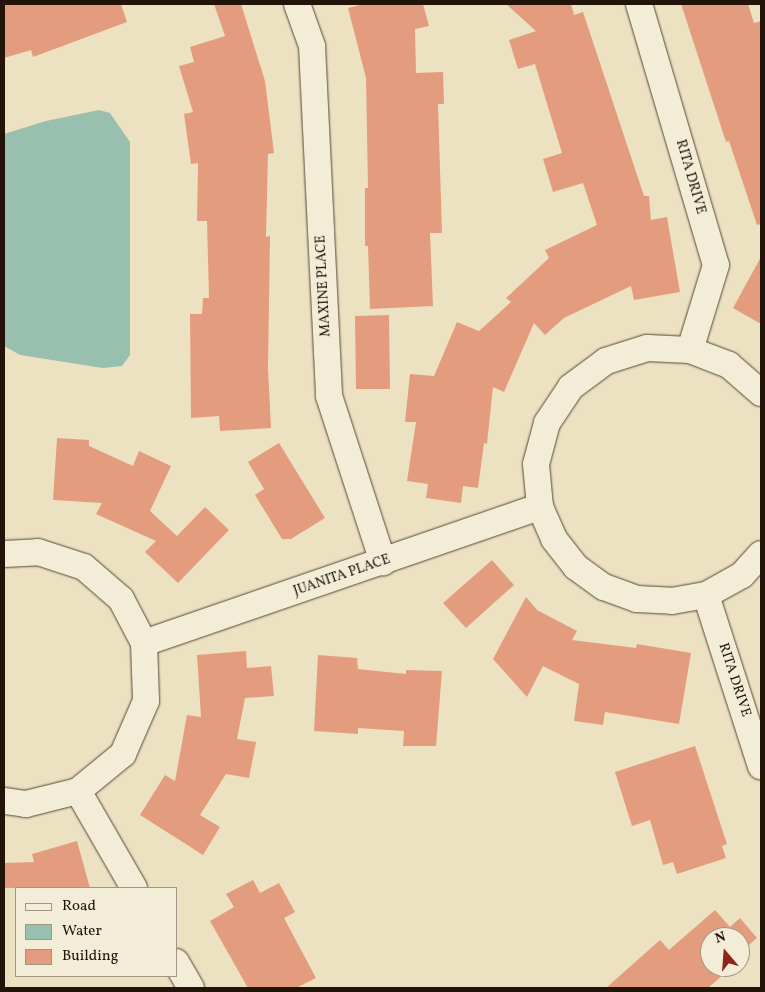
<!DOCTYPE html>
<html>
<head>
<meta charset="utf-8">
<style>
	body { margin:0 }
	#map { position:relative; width:765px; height:992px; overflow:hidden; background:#ece2c1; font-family:Vollkorn,serif }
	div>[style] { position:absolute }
	.water>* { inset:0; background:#99bfae }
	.building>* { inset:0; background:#e39d7e }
	.roads { filter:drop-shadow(0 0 1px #544837) drop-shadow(0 0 1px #544837) }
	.street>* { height:26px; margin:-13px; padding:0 13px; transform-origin:13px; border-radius:13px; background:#f3ecd7 }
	span { translate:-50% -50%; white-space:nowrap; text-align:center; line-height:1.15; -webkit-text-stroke:4px #f3ecd7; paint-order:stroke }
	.street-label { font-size:14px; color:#221409 }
	.frame { position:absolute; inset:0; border:5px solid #221409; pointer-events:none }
	.legend { position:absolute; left:15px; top:887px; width:162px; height:90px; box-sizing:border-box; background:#f3ecd7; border:1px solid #9f9685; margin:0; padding:6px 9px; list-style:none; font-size:15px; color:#221409 }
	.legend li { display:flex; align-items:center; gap:10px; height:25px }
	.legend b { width:25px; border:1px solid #9f9685 }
	.north { position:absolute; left:700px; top:927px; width:50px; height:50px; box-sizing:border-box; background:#f3ecd7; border:1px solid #9f9685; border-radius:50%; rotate:342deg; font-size:14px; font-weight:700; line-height:20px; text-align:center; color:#221409 }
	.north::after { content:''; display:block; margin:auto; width:18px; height:22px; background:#8f2418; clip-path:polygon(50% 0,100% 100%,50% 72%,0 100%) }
</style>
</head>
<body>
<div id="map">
	<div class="water">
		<i style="clip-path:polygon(99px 110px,110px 113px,130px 142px,130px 355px,122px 366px,103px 368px,20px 355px,4px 346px,4px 134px,46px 121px)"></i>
	</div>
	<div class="building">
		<i style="clip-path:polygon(4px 4px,121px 4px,127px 22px,33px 57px,31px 50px,4px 58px)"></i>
		<i style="clip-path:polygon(214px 4px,241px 4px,265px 81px,274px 153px,268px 154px,266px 237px,270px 236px,268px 368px,271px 428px,220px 431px,219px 416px,191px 418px,190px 314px,202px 314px,203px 298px,209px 298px,207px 221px,197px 221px,198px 163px,191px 164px,184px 114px,193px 112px,179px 66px,194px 62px,190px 47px,225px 36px)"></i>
		<i style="clip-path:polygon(364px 4px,423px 4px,429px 26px,415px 29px,416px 73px,443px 72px,444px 104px,438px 104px,442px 233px,430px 233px,433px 306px,370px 309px,368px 246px,365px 246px,365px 188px,368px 188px,366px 78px,348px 8px)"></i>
		<i style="clip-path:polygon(506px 4px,571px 4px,574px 15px,583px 12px,644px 196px,649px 196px,651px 220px,667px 217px,680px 292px,634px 300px,631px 286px,564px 318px,545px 335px,534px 323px,504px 392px,493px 387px,487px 444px,484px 443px,478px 488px,463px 486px,461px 503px,426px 498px,428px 484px,407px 481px,416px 422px,405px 422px,410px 374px,434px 376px,457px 322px,479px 331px,511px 302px,506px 298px,549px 258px,545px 250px,597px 225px,583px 183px,553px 192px,543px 159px,562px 153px,535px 64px,518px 69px,509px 40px,536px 31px)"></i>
		<i style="clip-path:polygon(681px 4px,748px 4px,754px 23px,761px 21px,761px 224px,757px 225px,729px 141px,726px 142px)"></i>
		<i style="clip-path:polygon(761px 257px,761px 324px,733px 308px)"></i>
		<i style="clip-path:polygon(389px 315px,390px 389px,356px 389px,355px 316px)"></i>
		<i style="clip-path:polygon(57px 438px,89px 440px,89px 446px,133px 466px,139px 451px,171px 466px,150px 511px,177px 536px,205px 507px,229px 530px,178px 583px,145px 552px,156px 541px,96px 514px,102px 503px,53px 500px)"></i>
		<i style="clip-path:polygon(279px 443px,325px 518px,291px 539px,282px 539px,255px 495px,264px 489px,248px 462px)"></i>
		<i style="clip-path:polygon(492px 560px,514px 585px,466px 628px,443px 603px)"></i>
		<i style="clip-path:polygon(526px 597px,537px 610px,577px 631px,572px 640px,636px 648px,637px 644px,691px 653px,679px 724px,605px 712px,603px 725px,574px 721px,579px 684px,543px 666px,527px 697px,493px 659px)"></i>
		<i style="clip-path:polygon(246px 651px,247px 668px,271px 666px,274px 696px,245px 698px,237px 739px,256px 742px,249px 778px,226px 774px,200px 815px,220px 827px,203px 855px,140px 815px,165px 775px,175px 781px,187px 715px,201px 717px,197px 655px)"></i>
		<i style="clip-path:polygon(318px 655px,357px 658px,358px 669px,406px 674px,406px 670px,442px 671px,436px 746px,403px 746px,404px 731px,358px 728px,358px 734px,314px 731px)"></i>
		<i style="clip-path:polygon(695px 746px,727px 844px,722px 846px,726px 858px,677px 874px,673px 862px,663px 865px,650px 820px,632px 826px,615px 772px)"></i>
		<i style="clip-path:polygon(77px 841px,90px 888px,4px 888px,4px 863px,34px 862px,32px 854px)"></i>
		<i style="clip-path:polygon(253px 880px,260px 893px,279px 883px,295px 912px,284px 918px,316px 978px,296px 988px,248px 988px,210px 921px,234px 907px,226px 894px)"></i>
		<i style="clip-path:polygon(715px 910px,730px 927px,740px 918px,757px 938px,740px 953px,740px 937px,710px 937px,710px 967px,732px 967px,708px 988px,606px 988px,660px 940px,669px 950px)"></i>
	</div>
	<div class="roads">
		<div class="street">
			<i style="left:297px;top:4px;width:45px;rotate:70.3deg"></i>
			<i style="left:312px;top:46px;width:350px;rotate:87.2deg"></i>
			<i style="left:329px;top:396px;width:175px;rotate:72deg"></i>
			<i style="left:639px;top:4px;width:272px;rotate:73.6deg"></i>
			<i style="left:716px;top:265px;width:89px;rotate:107deg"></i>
			<i style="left:761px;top:393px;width:43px;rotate:-138.8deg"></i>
			<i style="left:729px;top:365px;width:42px;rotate:-159deg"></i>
			<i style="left:690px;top:350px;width:43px;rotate:-177.3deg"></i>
			<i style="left:647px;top:348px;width:43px;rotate:162.4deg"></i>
			<i style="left:606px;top:361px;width:44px;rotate:143.4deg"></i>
			<i style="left:571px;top:387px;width:43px;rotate:123.7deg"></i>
			<i style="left:547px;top:423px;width:42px;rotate:105deg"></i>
			<i style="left:536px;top:464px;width:43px;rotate:84.7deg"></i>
			<i style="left:540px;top:507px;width:35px;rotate:66deg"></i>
			<i style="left:554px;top:539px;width:36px;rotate:52deg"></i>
			<i style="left:576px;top:567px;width:34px;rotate:36deg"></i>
			<i style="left:604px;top:587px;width:35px;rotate:20deg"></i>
			<i style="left:637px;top:599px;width:35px;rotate:3deg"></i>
			<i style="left:672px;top:601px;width:35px;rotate:-10deg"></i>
			<i style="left:706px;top:595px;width:41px;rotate:-29.1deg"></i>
			<i style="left:742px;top:575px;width:28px;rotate:-48deg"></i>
			<i style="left:4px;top:554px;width:34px;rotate:-3deg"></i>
			<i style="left:38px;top:552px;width:48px;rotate:18.1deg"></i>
			<i style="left:84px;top:567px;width:49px;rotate:40.9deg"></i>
			<i style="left:121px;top:599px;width:50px;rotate:62.4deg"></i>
			<i style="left:144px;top:643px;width:58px;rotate:88deg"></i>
			<i style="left:146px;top:701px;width:58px;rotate:113.5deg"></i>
			<i style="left:123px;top:754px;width:58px;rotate:140.6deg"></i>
			<i style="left:78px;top:791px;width:54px;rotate:166deg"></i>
			<i style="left:26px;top:804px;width:22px;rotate:-172deg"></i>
			<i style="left:706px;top:595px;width:180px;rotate:72.2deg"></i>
			<i style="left:144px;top:643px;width:419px;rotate:-19deg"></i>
			<i style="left:78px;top:791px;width:112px;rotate:60deg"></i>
			<i style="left:176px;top:962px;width:30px;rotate:60deg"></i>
		</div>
	</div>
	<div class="street-label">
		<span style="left:690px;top:177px;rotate:74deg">RITA DRIVE</span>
		<span style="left:324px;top:286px;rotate:-93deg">MAXINE PLACE</span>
		<span style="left:342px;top:576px;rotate:-19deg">JUANITA PLACE</span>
		<span style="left:734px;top:680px;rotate:72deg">RITA DRIVE</span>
	</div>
	<div class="frame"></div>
	<ul class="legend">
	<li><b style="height:6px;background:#f3ecd7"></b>Road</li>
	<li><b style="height:14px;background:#99bfae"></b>Water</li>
	<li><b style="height:14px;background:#e39d7e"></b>Building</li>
	</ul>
	<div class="north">N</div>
</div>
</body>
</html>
